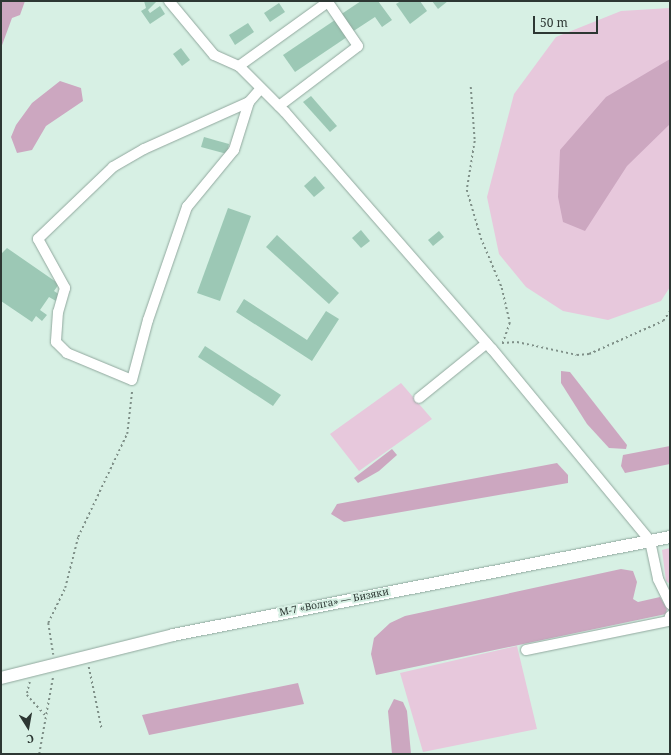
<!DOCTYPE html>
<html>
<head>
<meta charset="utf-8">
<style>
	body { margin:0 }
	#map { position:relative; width:671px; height:755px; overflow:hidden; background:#d7f0e4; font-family:"Noto Serif",serif }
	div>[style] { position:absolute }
	.green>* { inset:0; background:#e7c8dc }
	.forest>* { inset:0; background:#cca7c0 }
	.building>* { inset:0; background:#9cc8b5 }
	.path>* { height:1.5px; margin-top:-0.75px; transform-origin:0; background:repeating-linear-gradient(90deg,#7f9088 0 2px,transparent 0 5px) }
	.roads { filter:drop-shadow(0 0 1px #91a89e) drop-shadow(0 0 1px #91a89e) }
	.minor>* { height:10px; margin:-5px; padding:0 5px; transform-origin:5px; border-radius:5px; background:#fff }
	.major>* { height:12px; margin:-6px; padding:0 6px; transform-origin:6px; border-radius:6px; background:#fff }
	span { translate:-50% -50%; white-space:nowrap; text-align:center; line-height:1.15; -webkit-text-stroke:4px #d7f0e4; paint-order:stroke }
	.street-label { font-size:10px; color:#2d3733 }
	.frame { position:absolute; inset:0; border:2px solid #2d3733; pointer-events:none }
	.north { position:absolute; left:8px; top:707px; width:40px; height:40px; -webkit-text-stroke:3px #d7f0e4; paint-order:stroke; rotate:169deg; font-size:11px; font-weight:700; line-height:16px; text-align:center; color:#2d3733 }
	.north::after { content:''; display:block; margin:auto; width:14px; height:18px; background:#2d3733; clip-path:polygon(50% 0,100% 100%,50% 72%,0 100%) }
	.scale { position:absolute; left:533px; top:16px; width:65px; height:18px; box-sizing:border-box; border:2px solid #2d3733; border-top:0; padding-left:5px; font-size:12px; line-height:14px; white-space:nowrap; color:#2d3733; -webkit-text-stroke:3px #d7f0e4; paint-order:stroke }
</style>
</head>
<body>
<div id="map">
	<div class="green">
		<i style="clip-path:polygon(670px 8px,670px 287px,661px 301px,608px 320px,563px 311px,526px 287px,499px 254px,487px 197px,514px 94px,556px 37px,621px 11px)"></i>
		<i style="clip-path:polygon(401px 383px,432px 419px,359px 471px,330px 434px)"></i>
		<i style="clip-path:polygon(670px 548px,670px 584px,666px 581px,662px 550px)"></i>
		<i style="clip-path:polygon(517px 646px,537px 729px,423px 752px,400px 673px)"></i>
	</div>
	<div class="forest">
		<i style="clip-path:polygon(1px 1px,25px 1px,20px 15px,12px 18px,1px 48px)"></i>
		<i style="clip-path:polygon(670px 59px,670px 124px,627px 166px,585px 231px,563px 222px,558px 197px,560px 150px,606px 97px)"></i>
		<i style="clip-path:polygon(60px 81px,81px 88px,83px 101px,46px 126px,32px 150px,17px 153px,11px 137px,16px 125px,32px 103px)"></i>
		<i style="clip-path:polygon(561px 371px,570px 372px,627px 445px,626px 449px,609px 448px,587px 424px,561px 383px)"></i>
		<i style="clip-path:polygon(670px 446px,670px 464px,625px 473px,621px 466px,623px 455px)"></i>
		<i style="clip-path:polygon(392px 449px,397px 455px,379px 471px,358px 483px,354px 478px)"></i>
		<i style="clip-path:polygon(557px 463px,568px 475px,568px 483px,344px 522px,331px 514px,337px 504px)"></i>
		<i style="clip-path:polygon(621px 569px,633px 571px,637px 582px,633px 599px,638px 602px,660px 597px,667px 609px,666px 614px,376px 675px,371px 654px,374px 638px,390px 623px,405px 616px)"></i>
		<i style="clip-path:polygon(298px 683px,304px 704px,149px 735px,142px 715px)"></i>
		<i style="clip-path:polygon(394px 699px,403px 702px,407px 711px,411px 754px,392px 754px,388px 711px)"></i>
	</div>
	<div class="building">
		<i style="clip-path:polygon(144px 1px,157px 1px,148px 10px,150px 13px,160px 6px,165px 14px,150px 24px,141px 11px,146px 8px)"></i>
		<i style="clip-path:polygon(361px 1px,378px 1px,392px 20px,382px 27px,375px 17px,352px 32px,340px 15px)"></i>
		<i style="clip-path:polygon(401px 1px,420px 1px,427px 11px,410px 24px,396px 4px)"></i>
		<i style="clip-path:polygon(432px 1px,448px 1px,438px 9px)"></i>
		<i style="clip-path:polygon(279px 3px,285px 12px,270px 22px,264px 13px)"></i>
		<i style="clip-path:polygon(335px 20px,347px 37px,295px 72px,283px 55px)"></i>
		<i style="clip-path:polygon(248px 23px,254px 32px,235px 45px,229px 35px)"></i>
		<i style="clip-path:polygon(181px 48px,190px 60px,182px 66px,173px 54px)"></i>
		<i style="clip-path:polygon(311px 96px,337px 126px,330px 132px,303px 102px)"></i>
		<i style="clip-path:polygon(204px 137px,229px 144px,227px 154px,201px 147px)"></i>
		<i style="clip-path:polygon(315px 176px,325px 188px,314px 197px,304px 186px)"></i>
		<i style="clip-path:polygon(228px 208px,251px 216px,220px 301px,197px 293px)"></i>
		<i style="clip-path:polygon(361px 230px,370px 241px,361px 248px,352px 238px)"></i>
		<i style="clip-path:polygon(439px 231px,444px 237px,433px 246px,428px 240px)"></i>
		<i style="clip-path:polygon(277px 235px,339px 293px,329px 304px,266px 247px)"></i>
		<i style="clip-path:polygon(7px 248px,59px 284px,54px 291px,60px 295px,56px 301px,49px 297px,40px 310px,47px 315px,42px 321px,36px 316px,32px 322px,1px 301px,1px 254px)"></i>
		<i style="clip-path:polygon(244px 299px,307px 340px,326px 311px,339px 319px,312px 361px,236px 312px)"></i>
		<i style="clip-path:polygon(205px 346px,281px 395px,273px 406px,198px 357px)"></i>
	</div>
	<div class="path">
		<i style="left:471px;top:87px;width:54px;rotate:85.8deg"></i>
		<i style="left:475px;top:141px;width:50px;rotate:99.3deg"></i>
		<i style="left:467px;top:190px;width:50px;rotate:73.7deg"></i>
		<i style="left:481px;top:238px;width:54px;rotate:67.2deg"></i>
		<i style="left:502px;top:288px;width:36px;rotate:77deg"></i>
		<i style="left:510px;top:323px;width:21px;rotate:109deg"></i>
		<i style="left:502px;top:343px;width:15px;rotate:-4deg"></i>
		<i style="left:517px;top:342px;width:61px;rotate:12.2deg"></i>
		<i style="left:577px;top:355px;width:12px;rotate:-5deg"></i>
		<i style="left:589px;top:354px;width:81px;rotate:-24deg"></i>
		<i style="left:663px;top:321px;width:12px;rotate:-55deg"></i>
		<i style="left:53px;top:655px;width:32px;rotate:-99deg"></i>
		<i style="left:48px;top:623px;width:39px;rotate:-64deg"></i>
		<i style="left:65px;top:588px;width:53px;rotate:-75.7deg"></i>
		<i style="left:78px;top:537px;width:114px;rotate:-64.6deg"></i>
		<i style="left:127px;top:434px;width:44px;rotate:-83.5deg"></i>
		<i style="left:89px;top:667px;width:64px;rotate:78.3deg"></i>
		<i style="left:30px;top:682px;width:13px;rotate:103deg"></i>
		<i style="left:27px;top:695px;width:28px;rotate:48deg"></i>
		<i style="left:39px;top:754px;width:79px;rotate:-79.8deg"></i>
	</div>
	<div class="roads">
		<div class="minor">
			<i style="left:169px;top:1px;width:70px;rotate:50.2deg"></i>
			<i style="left:214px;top:55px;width:27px;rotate:24deg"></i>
			<i style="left:239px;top:66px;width:65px;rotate:45deg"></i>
			<i style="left:285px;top:112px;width:315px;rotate:48.9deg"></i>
			<i style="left:492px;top:349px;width:249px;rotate:50.5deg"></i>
			<i style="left:650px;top:541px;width:39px;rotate:78deg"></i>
			<i style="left:658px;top:579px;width:28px;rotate:64deg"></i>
			<i style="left:239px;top:66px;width:111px;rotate:-35.8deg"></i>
			<i style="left:249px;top:102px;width:115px;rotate:155.9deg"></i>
			<i style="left:144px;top:149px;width:36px;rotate:150deg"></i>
			<i style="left:113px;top:167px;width:104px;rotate:136.2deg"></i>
			<i style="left:38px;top:239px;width:56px;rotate:61.1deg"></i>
			<i style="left:65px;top:288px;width:25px;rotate:106deg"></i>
			<i style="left:58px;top:312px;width:30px;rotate:94deg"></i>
			<i style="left:56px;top:342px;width:16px;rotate:45deg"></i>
			<i style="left:67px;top:353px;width:70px;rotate:22.6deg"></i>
			<i style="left:132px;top:380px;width:62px;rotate:-75.1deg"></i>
			<i style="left:148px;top:320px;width:120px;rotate:-71deg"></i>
			<i style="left:187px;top:207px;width:74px;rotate:-50.5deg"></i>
			<i style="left:234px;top:150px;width:50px;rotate:-72.6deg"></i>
			<i style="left:249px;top:102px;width:18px;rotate:-49deg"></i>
			<i style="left:279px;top:106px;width:99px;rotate:-37.2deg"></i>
			<i style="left:358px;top:46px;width:53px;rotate:-124.3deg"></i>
			<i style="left:419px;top:398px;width:87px;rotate:-39deg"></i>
			<i style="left:526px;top:650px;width:146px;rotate:-11.5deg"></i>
			<i style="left:669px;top:621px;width:5px;rotate:-79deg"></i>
		</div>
		<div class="major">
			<i style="left:1px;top:678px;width:177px;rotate:-14deg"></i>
			<i style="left:173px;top:635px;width:507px;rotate:-11.15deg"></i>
		</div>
	</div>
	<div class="street-label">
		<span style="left:334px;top:602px;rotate:-11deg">М-7 «Волга» — Бизяки</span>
	</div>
	<div class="frame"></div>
	<div class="north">С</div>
	<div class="scale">50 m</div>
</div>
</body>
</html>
